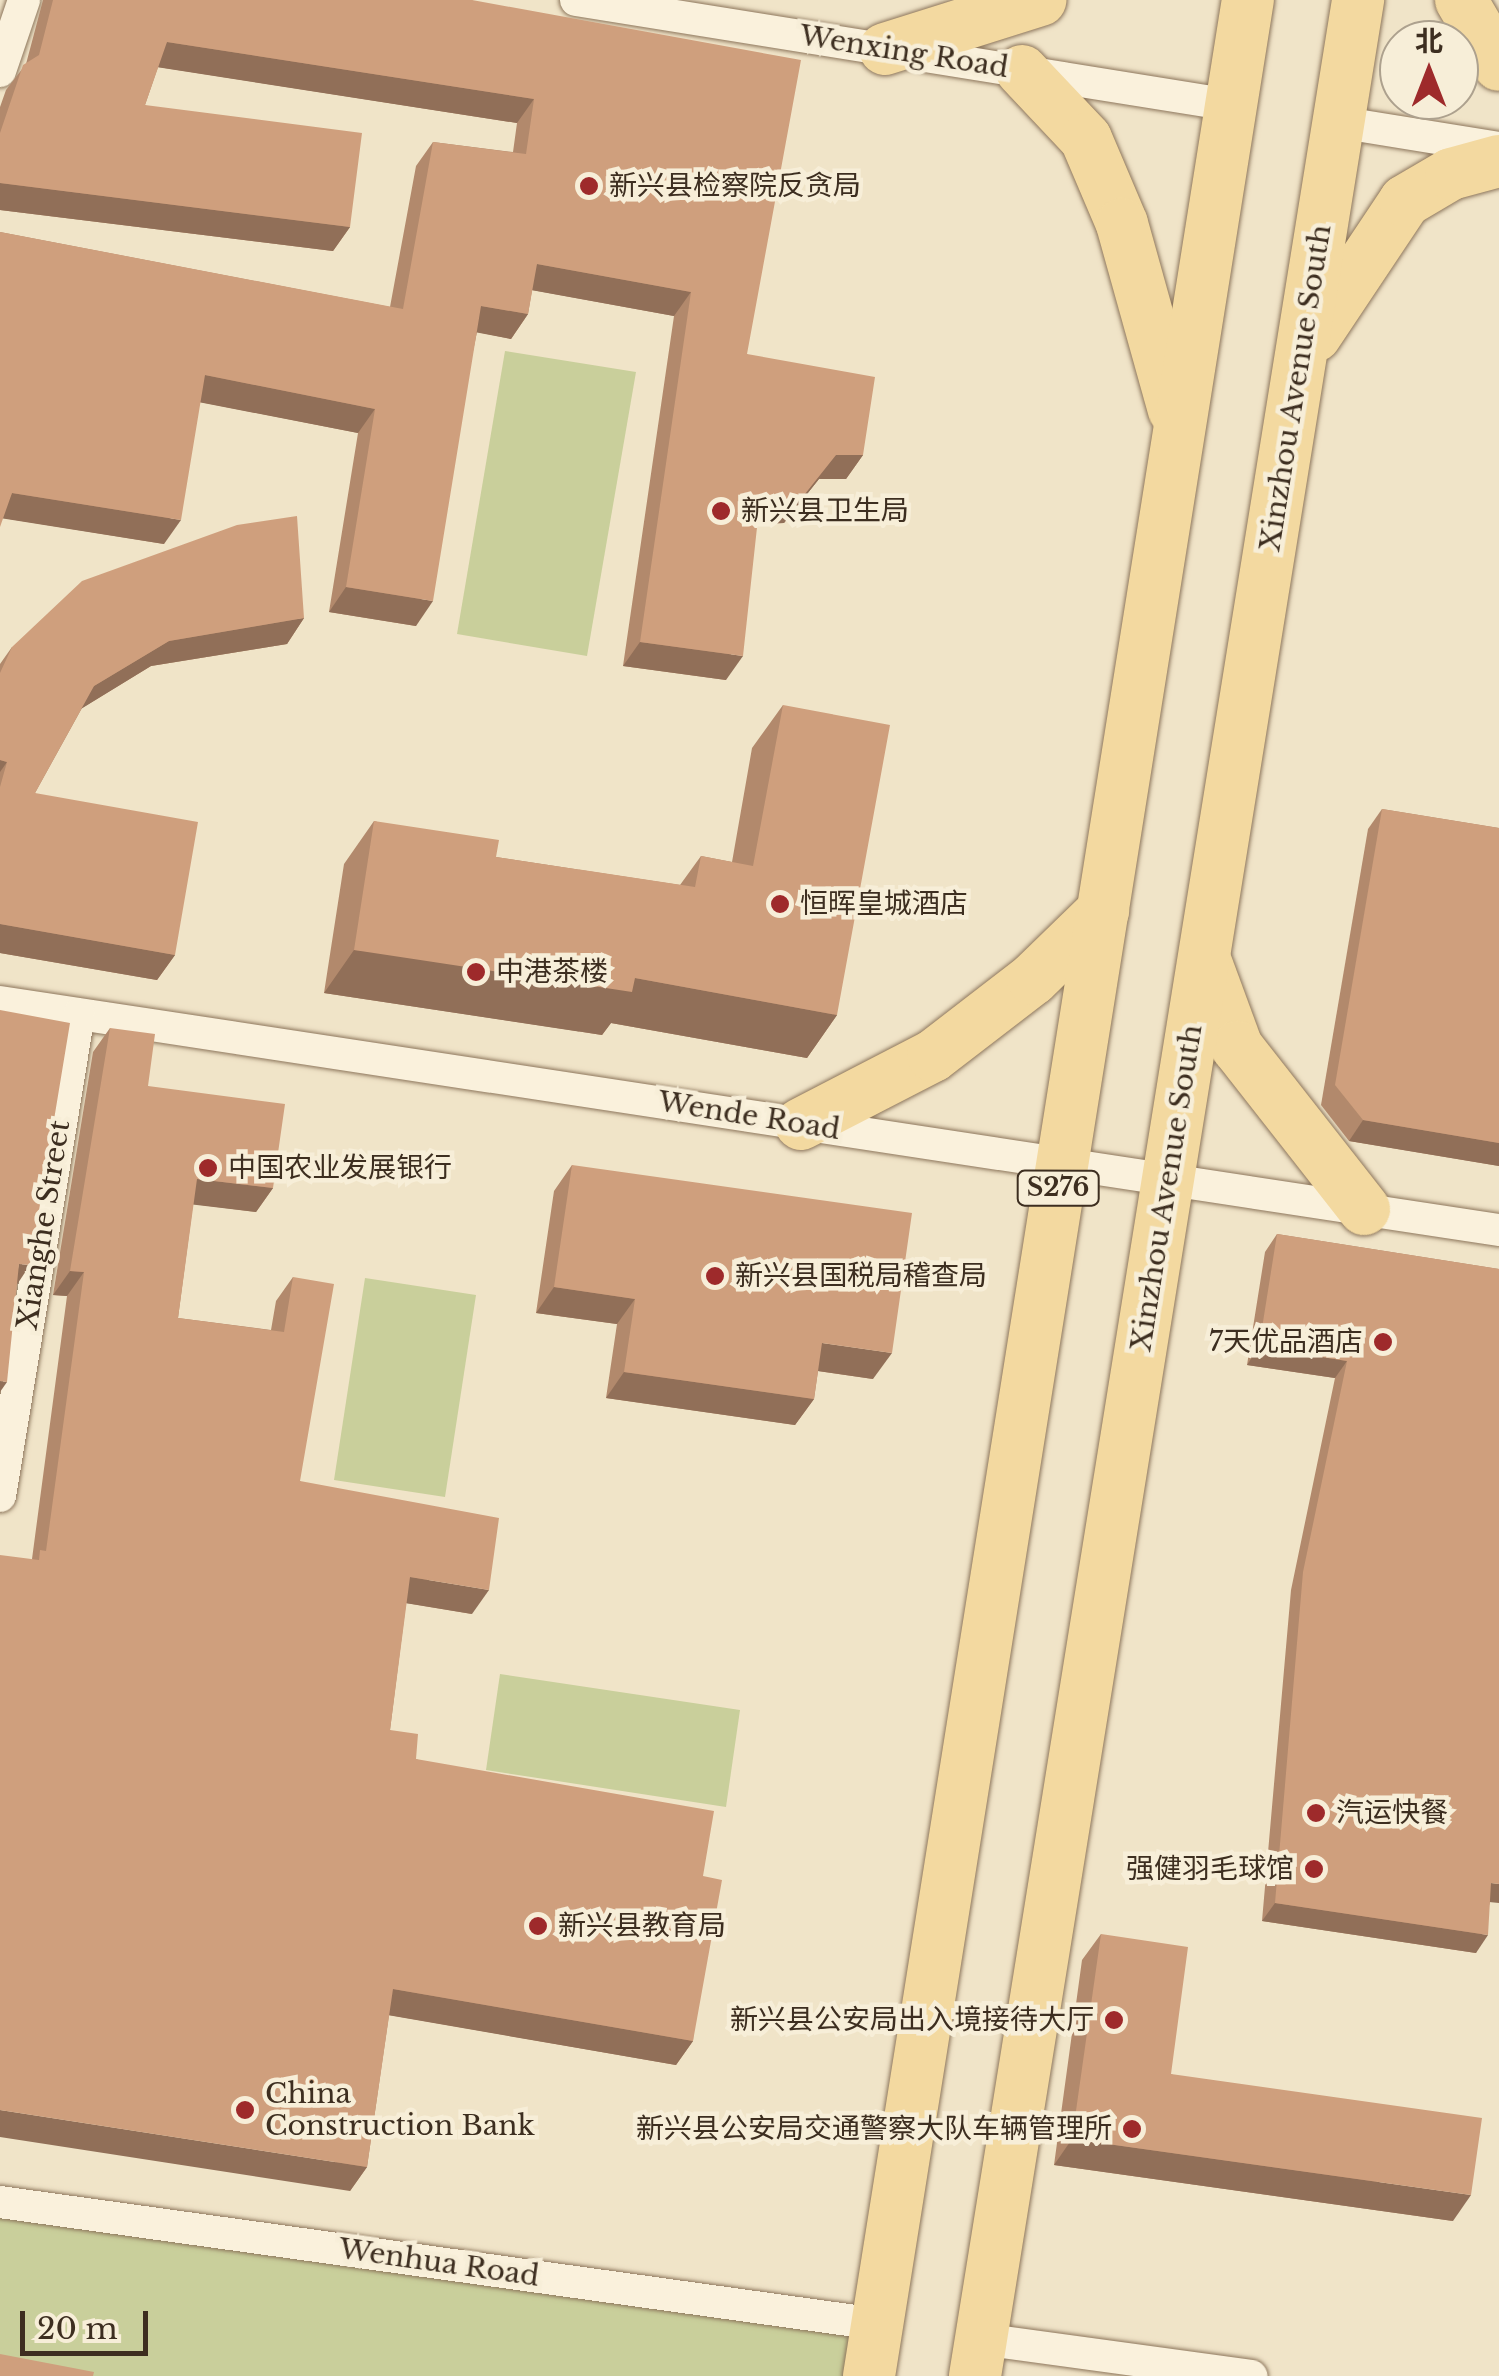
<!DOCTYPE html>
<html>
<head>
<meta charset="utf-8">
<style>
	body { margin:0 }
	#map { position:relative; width:1499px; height:2376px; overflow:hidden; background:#f0e4c8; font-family:"Libre Baskerville","Noto Sans SC",serif }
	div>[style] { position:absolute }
	.green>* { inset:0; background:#c9cf9b }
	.roads { filter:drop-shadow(0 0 2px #8d765c) drop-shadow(0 0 2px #8d765c) }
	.street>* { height:32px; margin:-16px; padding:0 16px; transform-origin:16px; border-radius:16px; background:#faf1dc }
	.primary>* { height:52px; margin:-26px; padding:0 26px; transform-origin:26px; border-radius:26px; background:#f3d9a0 }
	.wall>* { inset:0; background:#b2896c }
	.shaded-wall>* { inset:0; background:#916f58 }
	.building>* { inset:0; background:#cf9f7d }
	.dots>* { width:28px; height:28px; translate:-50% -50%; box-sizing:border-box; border:5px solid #f7eed8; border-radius:50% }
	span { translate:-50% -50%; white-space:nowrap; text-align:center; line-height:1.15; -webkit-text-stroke:9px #f7eed8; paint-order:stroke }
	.shield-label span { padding:2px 8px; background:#f7eed8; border:2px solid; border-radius:8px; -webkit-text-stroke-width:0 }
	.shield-label { font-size:25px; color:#3d2e20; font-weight:700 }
	.street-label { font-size:28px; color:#3d2e20 }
	.poi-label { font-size:28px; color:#3d2e20 }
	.left { translate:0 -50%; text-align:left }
	.right { translate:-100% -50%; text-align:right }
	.north { position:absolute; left:1379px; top:20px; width:100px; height:100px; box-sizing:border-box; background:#f7eed8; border:2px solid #ada18e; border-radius:50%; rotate:0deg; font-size:28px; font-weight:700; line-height:40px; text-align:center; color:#3d2e20 }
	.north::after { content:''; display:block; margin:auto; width:35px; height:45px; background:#9e2a2b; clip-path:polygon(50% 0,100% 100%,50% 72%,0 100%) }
	.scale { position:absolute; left:20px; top:2311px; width:128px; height:45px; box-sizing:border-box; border:5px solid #3d2e20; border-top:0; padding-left:12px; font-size:30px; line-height:35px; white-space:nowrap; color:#3d2e20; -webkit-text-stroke:8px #f7eed8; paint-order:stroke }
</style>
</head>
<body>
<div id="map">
	<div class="green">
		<i style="clip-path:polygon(505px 351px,636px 372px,587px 656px,457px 634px)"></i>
		<i style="clip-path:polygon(365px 1278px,476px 1295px,445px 1497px,334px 1480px)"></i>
		<i style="clip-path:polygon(500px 1674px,740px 1710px,726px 1807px,486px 1770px)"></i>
		<i style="clip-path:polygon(0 2202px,877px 2324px,869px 2376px,0 2376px)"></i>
	</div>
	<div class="roads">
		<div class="street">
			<i style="left:576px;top:0;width:663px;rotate:9.11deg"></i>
			<i style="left:0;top:71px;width:75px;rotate:-71.3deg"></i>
			<i style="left:1338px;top:122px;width:163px;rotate:9.2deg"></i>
			<i style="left:0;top:1002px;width:1516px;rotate:8.65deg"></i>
			<i style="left:0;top:1496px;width:488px;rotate:-80.7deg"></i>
			<i style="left:0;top:2202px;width:885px;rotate:7.92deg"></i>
			<i style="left:981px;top:2339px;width:273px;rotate:7.8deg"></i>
		</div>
		<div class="primary">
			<i style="left:1461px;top:0;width:75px;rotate:59.7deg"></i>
			<i style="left:885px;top:49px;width:163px;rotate:-17.5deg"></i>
			<i style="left:1022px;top:71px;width:93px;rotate:46.7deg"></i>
			<i style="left:1086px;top:139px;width:92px;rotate:67deg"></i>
			<i style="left:1122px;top:224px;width:193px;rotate:74.4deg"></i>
			<i style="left:1315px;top:336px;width:162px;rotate:-56.3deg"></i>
			<i style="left:1405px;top:201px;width:53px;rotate:-30.4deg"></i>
			<i style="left:1451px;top:174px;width:50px;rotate:-15.2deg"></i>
			<i style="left:1205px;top:960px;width:93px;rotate:69.8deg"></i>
			<i style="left:1237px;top:1047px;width:206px;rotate:51.9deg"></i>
			<i style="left:801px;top:1124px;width:148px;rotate:-27.3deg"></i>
			<i style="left:933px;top:1056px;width:126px;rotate:-37.6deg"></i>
			<i style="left:1033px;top:979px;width:98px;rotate:-44.2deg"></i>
			<i style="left:869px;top:2376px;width:2406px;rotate:-80.94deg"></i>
			<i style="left:975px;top:2376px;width:2407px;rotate:-80.84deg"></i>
		</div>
	</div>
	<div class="wall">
		<i style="clip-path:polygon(43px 0,472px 0,747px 354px,863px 455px,846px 479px,819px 479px,784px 523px,757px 524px,726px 680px,623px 666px,674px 316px,532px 290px,528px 314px,511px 339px,477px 332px,416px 626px,329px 612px,358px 433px,200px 402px,164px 544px,3px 518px,0 232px,390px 307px,416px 166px,433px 142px,513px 152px,517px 123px,158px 67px,145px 105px,350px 227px,333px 251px,0 210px,0 107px,6px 90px,26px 64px)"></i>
		<i style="clip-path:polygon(304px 618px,287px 644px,151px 666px,82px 708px,35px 793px,175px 955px,157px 980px,0 953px,0 664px,12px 647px)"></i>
		<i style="clip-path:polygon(783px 705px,837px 1015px,807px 1058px,611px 1023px,602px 1035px,324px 993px,344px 864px,374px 821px,496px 857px,680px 885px,701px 856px,732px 862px,752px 748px)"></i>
		<i style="clip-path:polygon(1382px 809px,1499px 828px,1499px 1166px,1349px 1141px,1321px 1105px,1368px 829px)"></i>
		<i style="clip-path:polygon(110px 1028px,148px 1086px,273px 1188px,256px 1212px,193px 1204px,178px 1318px,271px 1330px,276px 1301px,293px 1277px,300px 1481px,472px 1614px,406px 1603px,390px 1730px,416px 1759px,703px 1876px,693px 2041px,676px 2065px,389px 2015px,367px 2167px,350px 2191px,32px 1559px,67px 1296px,53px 1295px,93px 1052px)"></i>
		<i style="clip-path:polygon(572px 1165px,873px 1379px,818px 1371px,814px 1399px,795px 1425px,606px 1398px,617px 1324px,536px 1313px,554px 1191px)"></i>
		<i style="clip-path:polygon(1277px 1234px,1499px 1269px,1490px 1902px,1476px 1953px,1262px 1921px,1291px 1590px,1335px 1378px,1247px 1365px,1265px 1252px)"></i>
		<i style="clip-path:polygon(1101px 1934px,1171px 2074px,1453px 2221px,1054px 2165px,1082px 1960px)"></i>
	</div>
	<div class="shaded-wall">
		<i style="clip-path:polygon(167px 42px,534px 99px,517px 123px,150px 66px)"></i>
		<i style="clip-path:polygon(0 183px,350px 227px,333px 251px,0 210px)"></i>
		<i style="clip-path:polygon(537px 264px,691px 292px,674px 316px,520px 288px)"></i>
		<i style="clip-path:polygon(481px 306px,528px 314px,511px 339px,464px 330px)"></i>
		<i style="clip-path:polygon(205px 375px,375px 409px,358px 433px,188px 400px)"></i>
		<i style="clip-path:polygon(836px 455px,863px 455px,846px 479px,819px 479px,784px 523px,743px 525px,760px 500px)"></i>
		<i style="clip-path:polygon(12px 493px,181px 520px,164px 544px,0 518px)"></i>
		<i style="clip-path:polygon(346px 587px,433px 601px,416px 626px,329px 612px)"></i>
		<i style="clip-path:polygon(304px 618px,287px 644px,151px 666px,76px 712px,94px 686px,169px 641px)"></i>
		<i style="clip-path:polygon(640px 642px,743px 656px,726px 680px,623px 666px)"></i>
		<i style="clip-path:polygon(0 760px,7px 762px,0 772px)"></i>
		<i style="clip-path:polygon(0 924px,175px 955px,157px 980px,0 953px)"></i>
		<i style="clip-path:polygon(354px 950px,635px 978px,837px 1015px,807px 1058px,611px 1023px,602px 1035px,324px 993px)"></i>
		<i style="clip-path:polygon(1363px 1120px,1499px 1143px,1499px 1166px,1349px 1141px)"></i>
		<i style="clip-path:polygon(197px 1179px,273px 1188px,256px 1212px,180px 1203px)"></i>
		<i style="clip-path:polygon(19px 1264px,30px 1265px,14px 1289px)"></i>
		<i style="clip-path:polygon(70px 1271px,84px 1272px,67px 1296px,53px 1295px)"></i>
		<i style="clip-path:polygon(554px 1287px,635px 1299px,617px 1324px,536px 1313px)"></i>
		<i style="clip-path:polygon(822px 1343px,892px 1353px,873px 1379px,804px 1369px)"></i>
		<i style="clip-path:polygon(1259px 1347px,1347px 1361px,1335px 1378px,1247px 1365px)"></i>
		<i style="clip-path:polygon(624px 1372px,814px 1399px,795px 1425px,606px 1398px)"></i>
		<i style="clip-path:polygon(0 1381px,7px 1382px,0 1392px)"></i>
		<i style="clip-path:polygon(410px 1577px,489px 1590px,472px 1614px,393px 1601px)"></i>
		<i style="clip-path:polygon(1491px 1883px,1499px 1884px,1499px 1903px,1479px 1901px)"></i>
		<i style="clip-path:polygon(1275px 1903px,1488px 1935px,1476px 1953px,1262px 1921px)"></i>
		<i style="clip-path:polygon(393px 1989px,693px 2041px,676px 2065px,376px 2013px)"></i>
		<i style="clip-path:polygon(0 2110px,367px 2167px,350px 2191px,0 2137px)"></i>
		<i style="clip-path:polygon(1072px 2139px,1471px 2195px,1453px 2221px,1054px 2165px)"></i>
	</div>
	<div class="building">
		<i style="clip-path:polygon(53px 0,472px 0,801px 60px,747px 354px,875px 377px,863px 455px,836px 455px,801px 499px,760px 500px,743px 656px,640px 642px,691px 292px,537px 264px,528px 314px,481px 306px,433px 601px,346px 587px,375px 409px,205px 375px,181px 520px,12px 493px,0 527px,0 232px,403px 309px,433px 142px,526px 154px,534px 99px,167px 42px,145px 105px,362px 133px,350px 227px,0 183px,0 133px,23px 65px,39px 55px)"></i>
		<i style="clip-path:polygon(297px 516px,304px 618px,169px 641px,94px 686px,35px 793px,198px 822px,175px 955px,0 924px,0 787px,7px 762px,0 760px,0 673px,12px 647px,82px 581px,237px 525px)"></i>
		<i style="clip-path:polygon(783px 705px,890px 725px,837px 1015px,635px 978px,632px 992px,354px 950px,374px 821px,499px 840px,496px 857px,695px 887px,701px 856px,753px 866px)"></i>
		<i style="clip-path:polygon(1382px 809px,1499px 828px,1499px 1143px,1363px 1120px,1335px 1085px)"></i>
		<i style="clip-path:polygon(0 1010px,70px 1023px,30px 1265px,19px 1264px,7px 1382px,0 1381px)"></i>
		<i style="clip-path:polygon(110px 1028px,155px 1034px,148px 1086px,285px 1104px,273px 1188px,197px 1179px,178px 1318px,284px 1332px,293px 1277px,334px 1284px,300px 1481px,499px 1518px,489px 1590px,410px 1577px,390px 1730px,418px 1734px,416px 1759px,714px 1811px,703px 1876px,722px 1880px,693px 2041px,393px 1989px,367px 2167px,0 2110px,0 1555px,39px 1560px,40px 1550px,46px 1551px,84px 1272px,70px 1271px)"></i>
		<i style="clip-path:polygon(572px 1165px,912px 1213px,892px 1353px,822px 1343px,814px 1399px,624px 1372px,635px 1299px,554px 1287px)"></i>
		<i style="clip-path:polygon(1277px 1234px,1499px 1269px,1499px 1884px,1491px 1883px,1488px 1935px,1275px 1903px,1303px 1572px,1347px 1361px,1259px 1347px)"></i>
		<i style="clip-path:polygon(1101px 1934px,1188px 1947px,1171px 2074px,1482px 2118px,1471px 2195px,1072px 2139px)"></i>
		<i style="clip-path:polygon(0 2354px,94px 2372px,93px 2376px,0 2376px)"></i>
	</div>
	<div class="dots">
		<i style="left:589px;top:186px;background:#9e2a2b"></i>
		<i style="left:721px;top:511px;background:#9e2a2b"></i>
		<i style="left:780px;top:904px;background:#9e2a2b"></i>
		<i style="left:476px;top:972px;background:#9e2a2b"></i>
		<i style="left:208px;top:1168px;background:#9e2a2b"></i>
		<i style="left:715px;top:1276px;background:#9e2a2b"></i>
		<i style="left:1383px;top:1342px;background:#9e2a2b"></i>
		<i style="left:1316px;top:1813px;background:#9e2a2b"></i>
		<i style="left:1314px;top:1869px;background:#9e2a2b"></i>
		<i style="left:538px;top:1926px;background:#9e2a2b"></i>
		<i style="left:1114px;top:2020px;background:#9e2a2b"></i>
		<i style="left:245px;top:2110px;background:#9e2a2b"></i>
		<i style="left:1132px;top:2129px;background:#9e2a2b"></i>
	</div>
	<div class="shield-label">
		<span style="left:1058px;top:1188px">S276</span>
	</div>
	<div class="street-label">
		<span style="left:904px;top:52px;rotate:9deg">Wenxing Road</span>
		<span style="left:1296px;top:388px;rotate:-81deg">Xinzhou Avenue South</span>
		<span style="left:749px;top:1116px;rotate:9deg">Wende Road</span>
		<span style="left:1167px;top:1188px;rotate:-81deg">Xinzhou Avenue South</span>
		<span style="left:44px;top:1225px;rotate:-81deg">Xianghe Street</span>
		<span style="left:439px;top:2263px;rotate:8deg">Wenhua Road</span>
	</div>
	<div class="poi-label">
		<span class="left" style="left:609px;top:186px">新兴县检察院反贪局</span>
		<span class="left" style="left:741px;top:511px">新兴县卫生局</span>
		<span class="left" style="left:800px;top:904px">恒晖皇城酒店</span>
		<span class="left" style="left:496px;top:972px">中港茶楼</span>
		<span class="left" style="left:228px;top:1168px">中国农业发展银行</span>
		<span class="left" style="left:735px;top:1276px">新兴县国税局稽查局</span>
		<span class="right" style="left:1363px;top:1342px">7天优品酒店</span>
		<span class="left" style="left:1336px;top:1813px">汽运快餐</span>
		<span class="right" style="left:1294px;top:1869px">强健羽毛球馆</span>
		<span class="left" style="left:558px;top:1926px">新兴县教育局</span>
		<span class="right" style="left:1094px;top:2020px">新兴县公安局出入境接待大厅</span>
		<span class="left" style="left:265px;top:2110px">China<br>Construction Bank</span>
		<span class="right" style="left:1112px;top:2129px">新兴县公安局交通警察大队车辆管理所</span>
	</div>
	<div class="north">北</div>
	<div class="scale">20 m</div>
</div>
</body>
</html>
